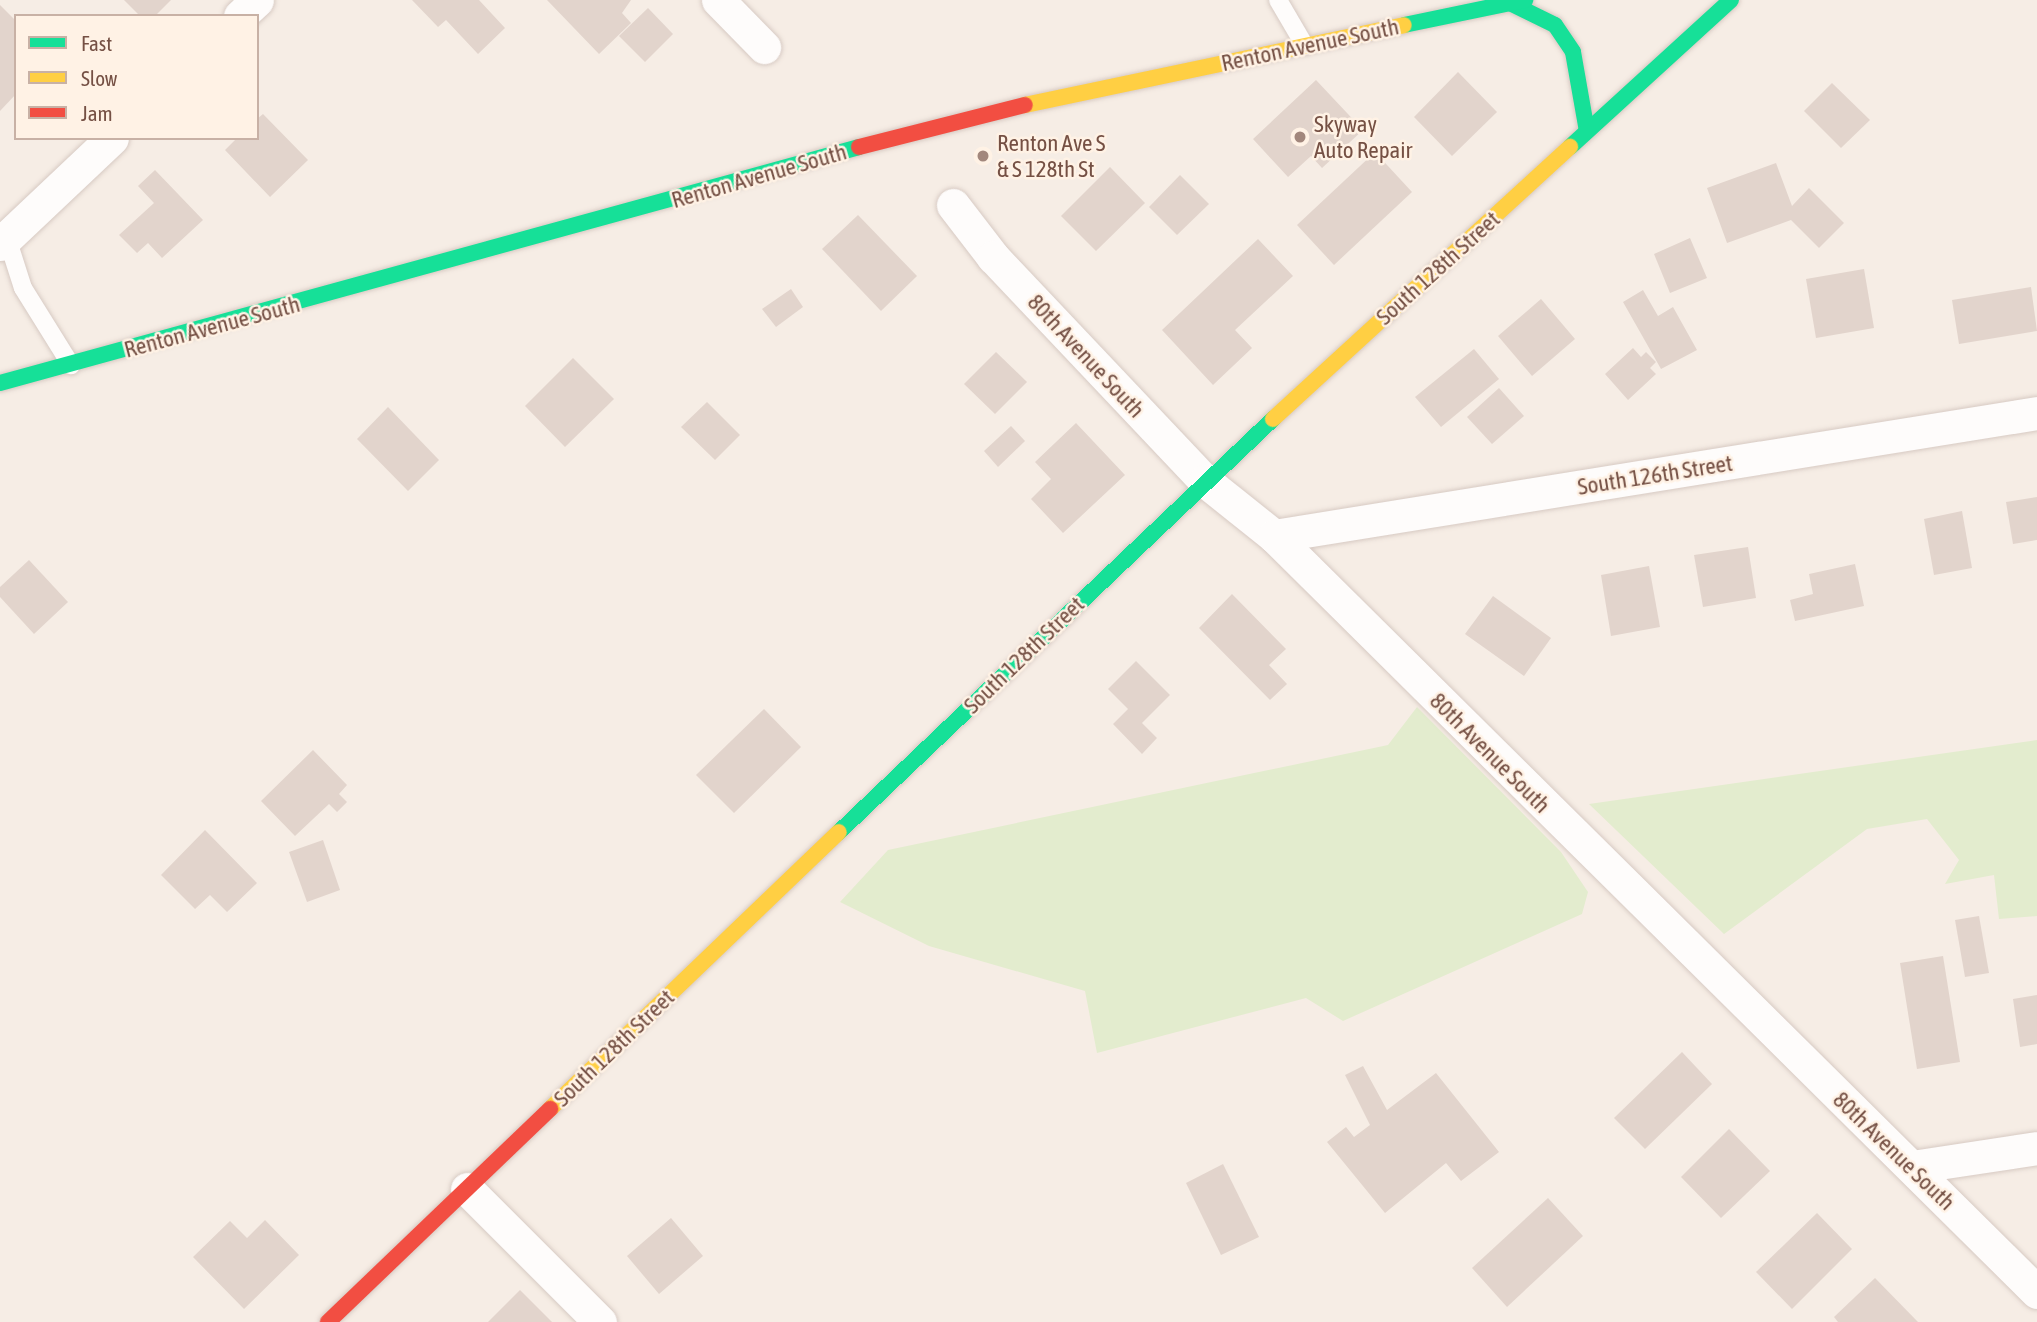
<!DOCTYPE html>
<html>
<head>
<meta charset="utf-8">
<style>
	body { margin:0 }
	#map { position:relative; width:2037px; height:1322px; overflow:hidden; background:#f6ede5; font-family:"Asap Condensed",sans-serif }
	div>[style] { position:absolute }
	.green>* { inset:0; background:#e3ecce }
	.building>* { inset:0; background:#e2d4cc }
	.roads { filter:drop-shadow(0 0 2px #d7cac3) drop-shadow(0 0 2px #d7cac3) }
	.lane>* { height:18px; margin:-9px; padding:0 9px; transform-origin:9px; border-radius:9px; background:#fefcfb }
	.street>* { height:33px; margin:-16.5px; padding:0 16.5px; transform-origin:16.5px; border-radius:16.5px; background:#fefcfb }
	.fast>* { height:16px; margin:-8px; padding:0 8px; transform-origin:8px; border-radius:8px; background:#16e098 }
	.slow>* { height:16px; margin:-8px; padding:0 8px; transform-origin:8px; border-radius:8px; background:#ffcf43 }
	.jam>* { height:16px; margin:-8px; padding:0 8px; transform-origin:8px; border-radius:8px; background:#f24e42 }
	.dots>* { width:19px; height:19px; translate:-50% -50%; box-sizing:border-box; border:4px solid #fff2e5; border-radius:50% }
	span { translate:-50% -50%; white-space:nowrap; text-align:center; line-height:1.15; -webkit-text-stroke:5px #fff2e5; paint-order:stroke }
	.street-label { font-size:23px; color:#755044 }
	.poi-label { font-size:23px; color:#755044 }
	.left { translate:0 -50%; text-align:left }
	.legend { position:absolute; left:14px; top:14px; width:245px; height:126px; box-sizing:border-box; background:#fff2e5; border:2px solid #c8b1a5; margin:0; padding:9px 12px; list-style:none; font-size:21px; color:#755044 }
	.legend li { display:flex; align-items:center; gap:14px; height:35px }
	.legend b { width:35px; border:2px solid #c8b1a5 }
</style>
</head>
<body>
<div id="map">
	<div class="green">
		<i style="clip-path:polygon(1417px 707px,1561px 852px,1588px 892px,1582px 914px,1343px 1021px,1306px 998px,1097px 1053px,1085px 991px,929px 946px,840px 902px,888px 850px,1388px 745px)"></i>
		<i style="clip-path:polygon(2037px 740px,2037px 916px,1999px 919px,1994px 875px,1945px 884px,1959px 860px,1927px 819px,1867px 829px,1724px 934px,1589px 804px)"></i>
	</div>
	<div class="building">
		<i style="clip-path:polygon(124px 0,171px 0,155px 16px,140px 16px)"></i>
		<i style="clip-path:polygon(412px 0,479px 0,505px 28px,478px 54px,446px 20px,438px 27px)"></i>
		<i style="clip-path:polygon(547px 0,631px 0,622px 13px,631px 23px,599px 54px)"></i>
		<i style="clip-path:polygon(0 5px,16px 21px,16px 94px,0 111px)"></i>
		<i style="clip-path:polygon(648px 8px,673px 34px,645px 62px,619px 36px)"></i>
		<i style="clip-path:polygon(1458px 72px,1497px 112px,1452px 156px,1414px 117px)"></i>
		<i style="clip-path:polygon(1316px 80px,1363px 130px,1322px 168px,1311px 156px,1288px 177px,1253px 139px)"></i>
		<i style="clip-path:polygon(1832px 83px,1870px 120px,1841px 148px,1804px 111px)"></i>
		<i style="clip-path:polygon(263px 114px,308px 160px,270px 197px,225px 150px,237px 138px,257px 138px,257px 119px)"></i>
		<i style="clip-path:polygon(1375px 152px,1412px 192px,1334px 265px,1297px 225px)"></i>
		<i style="clip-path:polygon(1776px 163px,1792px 206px,1809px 188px,1844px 223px,1819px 248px,1791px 220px,1727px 243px,1707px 188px)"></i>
		<i style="clip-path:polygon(1110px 167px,1145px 203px,1096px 251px,1061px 216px)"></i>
		<i style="clip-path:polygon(155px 170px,203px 220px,162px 258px,148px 243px,137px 253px,119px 235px,154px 203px,138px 186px)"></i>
		<i style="clip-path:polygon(1180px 175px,1209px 204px,1177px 235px,1149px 207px)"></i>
		<i style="clip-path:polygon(858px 215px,917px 276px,881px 311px,822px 249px)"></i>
		<i style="clip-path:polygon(1690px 238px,1707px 278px,1670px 293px,1654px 254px)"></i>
		<i style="clip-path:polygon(1258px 239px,1293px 276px,1235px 330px,1252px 348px,1213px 385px,1162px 330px)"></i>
		<i style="clip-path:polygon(1864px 269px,1874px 328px,1816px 338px,1806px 279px)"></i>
		<i style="clip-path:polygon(2031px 287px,2037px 331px,1959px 344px,1952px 300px)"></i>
		<i style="clip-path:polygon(791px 289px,803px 307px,776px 327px,762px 309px)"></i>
		<i style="clip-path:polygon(1643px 290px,1658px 316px,1673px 307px,1697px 350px,1661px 369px,1623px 302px)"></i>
		<i style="clip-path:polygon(1541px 299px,1575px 339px,1532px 376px,1498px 336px)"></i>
		<i style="clip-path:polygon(1633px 348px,1641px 357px,1646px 352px,1656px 362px,1650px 368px,1656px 374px,1628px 400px,1605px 374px)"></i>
		<i style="clip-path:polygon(1474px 349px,1499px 379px,1441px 427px,1415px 397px)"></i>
		<i style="clip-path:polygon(996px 352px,1027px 382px,995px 414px,964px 384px)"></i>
		<i style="clip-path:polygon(573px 358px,614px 399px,565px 447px,525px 406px)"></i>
		<i style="clip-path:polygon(1499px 388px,1524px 416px,1492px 444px,1467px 417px)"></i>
		<i style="clip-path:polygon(707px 402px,740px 435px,715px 460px,681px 427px)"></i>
		<i style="clip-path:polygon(388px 407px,439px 460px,408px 491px,357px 439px)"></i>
		<i style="clip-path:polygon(1076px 423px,1125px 475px,1063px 533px,1031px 499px,1051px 479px,1035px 462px)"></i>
		<i style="clip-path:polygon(1011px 426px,1025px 441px,998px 467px,984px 451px)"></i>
		<i style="clip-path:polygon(2037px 497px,2037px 540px,2013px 544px,2006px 502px)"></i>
		<i style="clip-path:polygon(1962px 511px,1972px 568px,1934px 575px,1924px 519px)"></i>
		<i style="clip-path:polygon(1748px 547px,1756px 598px,1703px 607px,1694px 555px)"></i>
		<i style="clip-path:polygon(29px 560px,68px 602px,34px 634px,0 597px,0 587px)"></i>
		<i style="clip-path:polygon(1855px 564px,1864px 606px,1795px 621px,1790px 600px,1813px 594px,1809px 574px)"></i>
		<i style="clip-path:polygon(1649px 566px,1660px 627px,1611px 636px,1601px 575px)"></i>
		<i style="clip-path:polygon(1232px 594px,1286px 649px,1269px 665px,1287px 684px,1270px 700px,1199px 628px)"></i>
		<i style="clip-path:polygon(1493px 596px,1551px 638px,1524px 676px,1465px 634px)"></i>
		<i style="clip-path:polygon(1136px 661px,1170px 695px,1142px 723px,1157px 738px,1142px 754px,1113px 724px,1128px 709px,1108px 689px)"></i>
		<i style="clip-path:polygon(764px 709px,801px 747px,734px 813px,696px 775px)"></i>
		<i style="clip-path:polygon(313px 750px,347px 785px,339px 794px,347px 802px,337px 812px,329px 804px,295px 836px,261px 801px)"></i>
		<i style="clip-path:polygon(205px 830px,257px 883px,227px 912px,210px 895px,195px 909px,161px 875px)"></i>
		<i style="clip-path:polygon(323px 840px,340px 890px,307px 902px,289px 852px)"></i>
		<i style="clip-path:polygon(1979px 916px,1989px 973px,1965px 977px,1955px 920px)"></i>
		<i style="clip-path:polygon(1943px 956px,1960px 1062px,1917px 1069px,1900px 963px)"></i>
		<i style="clip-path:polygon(2037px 995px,2037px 1044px,2020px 1047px,2013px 999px)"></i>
		<i style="clip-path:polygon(1682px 1052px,1712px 1084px,1645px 1149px,1614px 1118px)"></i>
		<i style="clip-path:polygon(1363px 1066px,1387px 1110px,1436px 1073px,1499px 1152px,1461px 1181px,1446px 1163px,1385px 1213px,1327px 1142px,1346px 1127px,1354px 1137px,1370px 1125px,1345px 1075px)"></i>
		<i style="clip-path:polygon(1729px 1129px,1770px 1171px,1721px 1218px,1681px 1177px)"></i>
		<i style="clip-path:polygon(1223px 1164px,1259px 1237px,1221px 1255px,1186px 1183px)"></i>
		<i style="clip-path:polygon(1548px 1198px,1583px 1236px,1507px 1307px,1472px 1268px)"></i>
		<i style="clip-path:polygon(1817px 1213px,1852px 1249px,1792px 1309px,1756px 1272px)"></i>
		<i style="clip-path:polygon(671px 1218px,703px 1256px,659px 1294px,627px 1256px)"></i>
		<i style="clip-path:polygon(265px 1220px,299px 1255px,244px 1309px,193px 1257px,230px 1221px,247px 1238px)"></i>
		<i style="clip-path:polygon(1875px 1278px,1918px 1322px,1838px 1322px,1834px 1317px)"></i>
		<i style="clip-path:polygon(520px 1290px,552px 1322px,488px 1322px)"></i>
	</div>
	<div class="roads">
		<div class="lane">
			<i style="left:1278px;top:0;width:53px;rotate:59.6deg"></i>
			<i style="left:7px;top:238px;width:52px;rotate:72.3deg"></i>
			<i style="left:23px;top:288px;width:91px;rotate:58.1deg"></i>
		</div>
		<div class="street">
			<i style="left:718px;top:0;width:66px;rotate:45.6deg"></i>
			<i style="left:240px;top:16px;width:23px;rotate:-43deg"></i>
			<i style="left:953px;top:205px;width:66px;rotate:52.4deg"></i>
			<i style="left:993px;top:257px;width:308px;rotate:46.6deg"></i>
			<i style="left:1205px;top:481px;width:88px;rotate:38.6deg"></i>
			<i style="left:1274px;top:536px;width:1074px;rotate:44.74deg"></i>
			<i style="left:0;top:244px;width:154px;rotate:-43.4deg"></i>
			<i style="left:1274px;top:536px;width:773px;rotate:-9.16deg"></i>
			<i style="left:1912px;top:1167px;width:126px;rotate:-8.6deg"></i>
			<i style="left:467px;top:1189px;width:188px;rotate:45deg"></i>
		</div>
		<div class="fast">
			<i style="left:1510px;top:3px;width:50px;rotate:26.1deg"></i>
			<i style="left:1555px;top:25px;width:32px;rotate:56deg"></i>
			<i style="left:1573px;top:52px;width:80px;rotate:80deg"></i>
			<i style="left:1404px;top:25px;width:124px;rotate:-11.7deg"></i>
			<i style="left:1570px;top:147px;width:218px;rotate:-42.4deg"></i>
			<i style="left:0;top:383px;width:891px;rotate:-15.36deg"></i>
			<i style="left:839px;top:832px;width:599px;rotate:-43.58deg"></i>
		</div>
		<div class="slow">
			<i style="left:1025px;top:105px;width:387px;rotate:-11.9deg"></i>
			<i style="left:1273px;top:419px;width:403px;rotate:-42.5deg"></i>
			<i style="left:550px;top:1109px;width:400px;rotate:-43.8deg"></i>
		</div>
		<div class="jam">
			<i style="left:859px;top:147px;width:171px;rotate:-14.2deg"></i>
			<i style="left:328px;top:1322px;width:308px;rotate:-43.8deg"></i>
		</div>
	</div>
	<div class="dots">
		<i style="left:1300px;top:137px;background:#a2877c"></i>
		<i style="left:983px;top:156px;background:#a2877c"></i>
	</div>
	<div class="street-label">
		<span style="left:1310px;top:45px;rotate:-12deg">Renton Avenue South</span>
		<span style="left:759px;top:176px;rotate:-16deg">Renton Avenue South</span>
		<span style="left:1438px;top:268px;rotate:-42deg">South 128th Street</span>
		<span style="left:212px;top:327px;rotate:-15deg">Renton Avenue South</span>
		<span style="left:1086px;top:356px;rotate:47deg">80th Avenue South</span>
		<span style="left:1655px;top:475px;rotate:-9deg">South 126th Street</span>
		<span style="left:1024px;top:655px;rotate:-44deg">South 128th Street</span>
		<span style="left:1490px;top:753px;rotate:45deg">80th Avenue South</span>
		<span style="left:614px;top:1048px;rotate:-44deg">South 128th Street</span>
		<span style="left:1894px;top:1151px;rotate:44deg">80th Avenue South</span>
	</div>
	<div class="poi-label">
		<span class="left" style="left:1314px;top:137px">Skyway<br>Auto Repair</span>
		<span class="left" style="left:997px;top:156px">Renton Ave S<br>&amp; S 128th St</span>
	</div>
	<ul class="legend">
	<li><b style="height:9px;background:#16e098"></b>Fast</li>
	<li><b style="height:9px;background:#ffcf43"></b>Slow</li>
	<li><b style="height:9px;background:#f24e42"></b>Jam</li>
	</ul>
</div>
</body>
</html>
